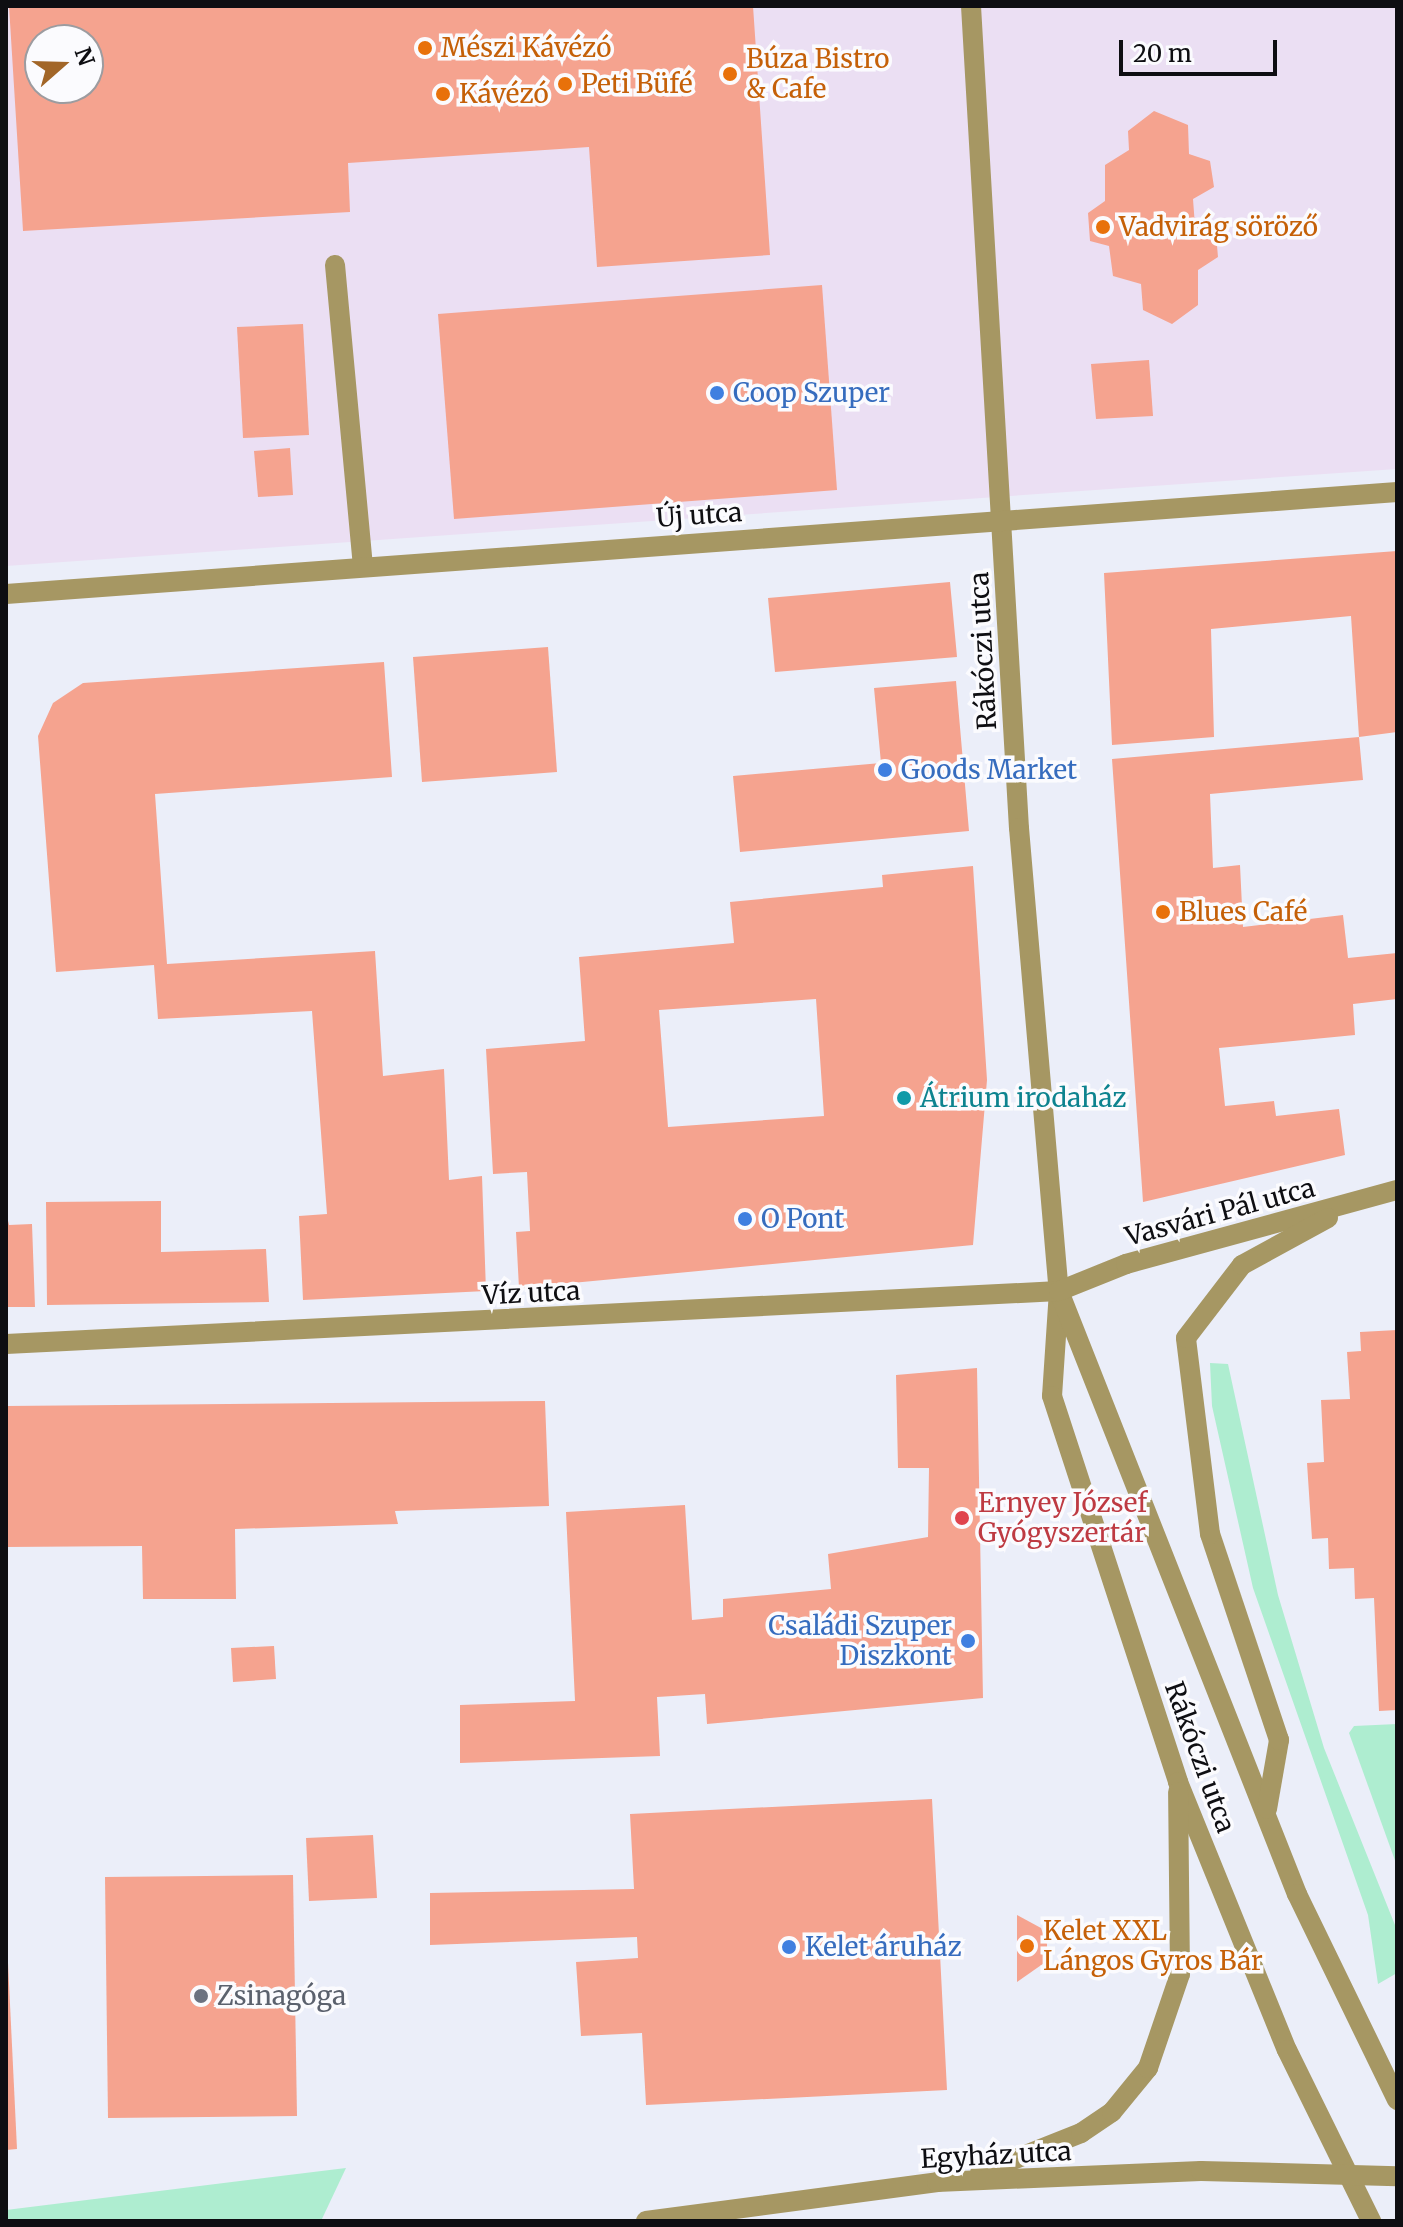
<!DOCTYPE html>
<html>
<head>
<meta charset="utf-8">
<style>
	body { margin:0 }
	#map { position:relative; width:1403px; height:2227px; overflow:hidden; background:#ebeef9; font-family:Merriweather,serif }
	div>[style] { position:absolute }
	.commercial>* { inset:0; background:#ebdff3 }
	.green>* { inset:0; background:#aeedd0 }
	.building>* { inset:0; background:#f5a38f }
	.minor>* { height:20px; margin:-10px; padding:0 10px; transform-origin:10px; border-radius:10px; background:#a69763 }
	.dots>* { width:22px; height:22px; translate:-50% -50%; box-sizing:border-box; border:4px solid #fbfbfe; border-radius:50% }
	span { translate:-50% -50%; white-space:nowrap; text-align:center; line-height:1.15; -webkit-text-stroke:7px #fbfbfe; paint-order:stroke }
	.food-label { font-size:26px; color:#c56008 }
	.left { translate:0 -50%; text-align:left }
	.shop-label { font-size:26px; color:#366cbe }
	.right { translate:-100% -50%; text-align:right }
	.street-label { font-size:26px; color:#0e0e12 }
	.culture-label { font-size:26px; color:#0d838f }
	.health-label { font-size:26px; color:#be3a42 }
	.worship-label { font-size:26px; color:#5b616d }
	.frame { position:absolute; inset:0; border:8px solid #0e0e12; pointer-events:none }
	.north { position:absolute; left:24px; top:24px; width:80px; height:80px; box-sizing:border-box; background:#fbfbfe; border:2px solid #9c9ca0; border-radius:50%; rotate:70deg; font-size:22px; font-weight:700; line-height:32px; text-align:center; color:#0e0e12 }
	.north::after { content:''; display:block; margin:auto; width:28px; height:36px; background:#a26628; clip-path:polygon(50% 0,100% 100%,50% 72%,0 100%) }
	.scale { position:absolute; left:1119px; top:40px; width:158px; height:36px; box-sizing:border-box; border:4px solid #0e0e12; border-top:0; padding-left:10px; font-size:24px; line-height:28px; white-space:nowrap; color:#0e0e12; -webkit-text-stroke:6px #fbfbfe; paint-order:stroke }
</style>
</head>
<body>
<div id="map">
	<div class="commercial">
		<i style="clip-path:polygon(evenodd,6px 6px,1397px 6px,1397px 469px,6px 566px,6px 6px,40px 40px,88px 40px,88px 88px,40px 88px,40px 40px)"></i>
	</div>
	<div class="green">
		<i style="clip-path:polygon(1210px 1363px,1228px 1364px,1278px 1595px,1324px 1748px,1397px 1930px,1397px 1973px,1378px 1984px,1368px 1915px,1253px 1588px,1212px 1406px)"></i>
		<i style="clip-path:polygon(1397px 1724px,1397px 1866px,1349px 1733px,1354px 1726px)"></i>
		<i style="clip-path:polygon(346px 2168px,321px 2221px,6px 2221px,6px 2210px)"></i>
	</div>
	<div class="building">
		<i style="clip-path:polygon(evenodd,9px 6px,753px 6px,770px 255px,597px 267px,589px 147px,348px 163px,350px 212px,23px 231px,9px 6px,40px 40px,88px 40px,88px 88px,40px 88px,40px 40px)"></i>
		<i style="clip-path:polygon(1154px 111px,1188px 125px,1189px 154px,1210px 161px,1214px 187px,1193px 199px,1195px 226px,1216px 234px,1218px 257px,1198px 270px,1198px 305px,1172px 324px,1143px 310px,1141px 284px,1113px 276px,1109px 246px,1090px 241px,1088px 213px,1105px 201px,1105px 165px,1129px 150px,1128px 131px)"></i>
		<i style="clip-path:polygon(822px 285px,837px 490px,454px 519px,438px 314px)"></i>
		<i style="clip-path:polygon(303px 324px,309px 435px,243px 438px,237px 327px)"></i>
		<i style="clip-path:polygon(1149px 360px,1153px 416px,1096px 419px,1091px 364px)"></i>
		<i style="clip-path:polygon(290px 448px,293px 495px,258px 497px,254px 451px)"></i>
		<i style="clip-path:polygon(1397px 551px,1397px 732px,1359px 737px,1351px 616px,1211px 629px,1214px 737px,1112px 745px,1104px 573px)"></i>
		<i style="clip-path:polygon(950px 582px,957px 657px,775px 672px,768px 598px)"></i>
		<i style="clip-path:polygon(548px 647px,557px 772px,422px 782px,413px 657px)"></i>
		<i style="clip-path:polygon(384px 662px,392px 777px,155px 794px,167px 964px,375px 951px,383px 1076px,444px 1069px,449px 1180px,482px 1176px,486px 1291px,303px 1300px,299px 1216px,327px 1214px,312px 1011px,158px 1019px,154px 965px,56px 972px,38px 736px,53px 703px,83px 683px)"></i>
		<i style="clip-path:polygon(956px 681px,969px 831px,740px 852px,733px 776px,881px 763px,874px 688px)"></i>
		<i style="clip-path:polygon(1359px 737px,1363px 780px,1210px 794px,1213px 868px,1240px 865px,1243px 927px,1343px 915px,1348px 958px,1397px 953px,1397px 999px,1353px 1004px,1355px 1035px,1219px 1048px,1225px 1106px,1274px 1101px,1276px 1116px,1339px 1109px,1345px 1155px,1143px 1202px,1112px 759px)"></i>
		<i style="clip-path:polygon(evenodd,973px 866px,987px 1080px,973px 1245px,519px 1288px,516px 1232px,530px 1231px,527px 1172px,493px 1174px,486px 1049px,585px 1041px,579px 957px,734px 943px,730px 902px,883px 887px,882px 875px,973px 866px,816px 999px,824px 1116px,668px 1127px,659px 1010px,816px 999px)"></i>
		<i style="clip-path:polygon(161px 1201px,161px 1252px,266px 1249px,269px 1302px,47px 1305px,46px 1202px)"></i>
		<i style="clip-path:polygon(6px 1212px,9px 1225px,32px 1224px,35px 1307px,6px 1307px)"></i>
		<i style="clip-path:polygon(1397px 1330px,1397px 1710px,1379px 1711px,1374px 1598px,1355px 1599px,1354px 1568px,1329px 1569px,1328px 1538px,1312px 1539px,1307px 1463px,1324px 1462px,1321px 1400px,1350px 1399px,1347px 1352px,1361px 1351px,1360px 1332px)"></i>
		<i style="clip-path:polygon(977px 1368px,983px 1698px,707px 1724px,705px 1694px,657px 1697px,660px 1756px,460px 1763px,460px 1705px,575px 1701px,566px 1512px,685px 1505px,692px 1620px,723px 1617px,723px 1599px,831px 1589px,828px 1554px,928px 1537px,929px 1468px,898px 1468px,896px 1375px)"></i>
		<i style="clip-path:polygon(545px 1401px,549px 1506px,395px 1511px,398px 1524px,235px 1529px,236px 1599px,143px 1599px,142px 1546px,6px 1547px,6px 1406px)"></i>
		<i style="clip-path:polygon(274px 1646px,276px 1679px,233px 1682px,231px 1648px)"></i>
		<i style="clip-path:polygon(932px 1799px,947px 2090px,646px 2105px,642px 2033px,581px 2036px,576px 1962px,638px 1958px,637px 1937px,430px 1945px,430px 1893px,634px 1889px,630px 1814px)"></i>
		<i style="clip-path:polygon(373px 1835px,377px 1898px,309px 1901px,306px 1838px)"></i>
		<i style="clip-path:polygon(293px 1875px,297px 2116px,108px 2118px,105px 1877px)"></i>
		<i style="clip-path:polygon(1017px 1915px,1041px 1928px,1047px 1944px,1047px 1961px,1017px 1982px)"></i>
		<i style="clip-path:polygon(6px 1921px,17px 2149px,6px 2150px)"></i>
	</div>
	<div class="minor">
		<i style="left:971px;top:6px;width:823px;rotate:86.66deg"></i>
		<i style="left:1019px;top:828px;width:465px;rotate:85.1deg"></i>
		<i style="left:1059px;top:1291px;width:105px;rotate:93.8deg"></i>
		<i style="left:1052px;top:1396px;width:406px;rotate:71.9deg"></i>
		<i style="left:1178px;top:1782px;width:289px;rotate:67.9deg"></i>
		<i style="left:1287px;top:2050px;width:191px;rotate:63.8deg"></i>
		<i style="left:335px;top:265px;width:303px;rotate:84.7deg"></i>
		<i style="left:6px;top:594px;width:1395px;rotate:-4.19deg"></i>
		<i style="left:1062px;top:1299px;width:640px;rotate:68.45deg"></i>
		<i style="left:1297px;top:1894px;width:229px;rotate:64.1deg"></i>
		<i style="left:6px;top:1344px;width:1054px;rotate:-2.88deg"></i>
		<i style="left:1059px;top:1291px;width:72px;rotate:-21.9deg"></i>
		<i style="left:1126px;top:1264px;width:281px;rotate:-15.3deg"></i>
		<i style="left:1267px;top:1809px;width:70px;rotate:-80.1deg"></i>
		<i style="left:1279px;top:1740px;width:217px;rotate:-108.5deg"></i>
		<i style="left:1210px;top:1534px;width:197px;rotate:-97deg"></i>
		<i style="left:1186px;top:1338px;width:92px;rotate:-52.5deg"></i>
		<i style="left:1242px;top:1265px;width:98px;rotate:-28.7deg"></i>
		<i style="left:980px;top:2173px;width:109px;rotate:-21.6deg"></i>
		<i style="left:1081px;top:2133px;width:37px;rotate:-34deg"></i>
		<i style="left:1112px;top:2112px;width:57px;rotate:-50.7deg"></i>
		<i style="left:1148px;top:2068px;width:99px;rotate:-71.2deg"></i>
		<i style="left:1180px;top:1974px;width:182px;rotate:-90.6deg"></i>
		<i style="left:646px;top:2221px;width:294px;rotate:-7.6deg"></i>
		<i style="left:937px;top:2182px;width:264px;rotate:-2.4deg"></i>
		<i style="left:1201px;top:2171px;width:196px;rotate:1.5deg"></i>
	</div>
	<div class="dots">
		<i style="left:425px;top:48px;background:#e8710a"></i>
		<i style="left:730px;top:74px;background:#e8710a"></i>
		<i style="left:565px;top:84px;background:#e8710a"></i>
		<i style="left:443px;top:94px;background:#e8710a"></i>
		<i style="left:1103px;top:227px;background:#e8710a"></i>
		<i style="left:717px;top:393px;background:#3f7fe0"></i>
		<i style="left:885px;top:770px;background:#3f7fe0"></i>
		<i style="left:1163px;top:912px;background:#e8710a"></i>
		<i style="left:904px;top:1098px;background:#0f9aa8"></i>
		<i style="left:745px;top:1219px;background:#3f7fe0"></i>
		<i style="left:962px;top:1518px;background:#e0444e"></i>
		<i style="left:968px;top:1641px;background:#3f7fe0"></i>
		<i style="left:1027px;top:1946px;background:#e8710a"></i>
		<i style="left:789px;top:1947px;background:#3f7fe0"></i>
		<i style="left:201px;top:1996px;background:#6b7280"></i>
	</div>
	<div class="food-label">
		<span class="left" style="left:441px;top:48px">Mészi Kávézó</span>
		<span class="left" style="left:746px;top:74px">Búza Bistro<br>&amp; Cafe</span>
		<span class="left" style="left:581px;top:84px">Peti Büfé</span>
		<span class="left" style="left:459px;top:94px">Kávézó</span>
		<span class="left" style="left:1119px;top:227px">Vadvirág söröző</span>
		<span class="left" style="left:1179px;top:912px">Blues Café</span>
		<span class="left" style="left:1043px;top:1946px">Kelet XXL<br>Lángos Gyros Bár</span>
	</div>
	<div class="shop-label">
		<span class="left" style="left:733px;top:393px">Coop Szuper</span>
		<span class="left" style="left:901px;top:770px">Goods Market</span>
		<span class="left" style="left:761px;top:1219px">O Pont</span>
		<span class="right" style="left:952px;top:1641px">Családi Szuper<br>Diszkont</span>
		<span class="left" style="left:805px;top:1947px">Kelet áruház</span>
	</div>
	<div class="street-label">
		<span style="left:699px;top:515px;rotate:-4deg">Új utca</span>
		<span style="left:983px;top:651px;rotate:-93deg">Rákóczi utca</span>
		<span style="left:1220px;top:1212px;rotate:-15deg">Vasvári Pál utca</span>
		<span style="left:531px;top:1293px;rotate:-3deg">Víz utca</span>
		<span style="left:1200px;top:1757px;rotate:70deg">Rákóczi utca</span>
		<span style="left:996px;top:2155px;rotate:-3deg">Egyház utca</span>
	</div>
	<div class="culture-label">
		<span class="left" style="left:920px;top:1098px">Átrium irodaház</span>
	</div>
	<div class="health-label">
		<span class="left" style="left:978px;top:1518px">Ernyey József<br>Gyógyszertár</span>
	</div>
	<div class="worship-label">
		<span class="left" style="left:217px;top:1996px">Zsinagóga</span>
	</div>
	<div class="frame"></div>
	<div class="north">N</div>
	<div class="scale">20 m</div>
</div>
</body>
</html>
